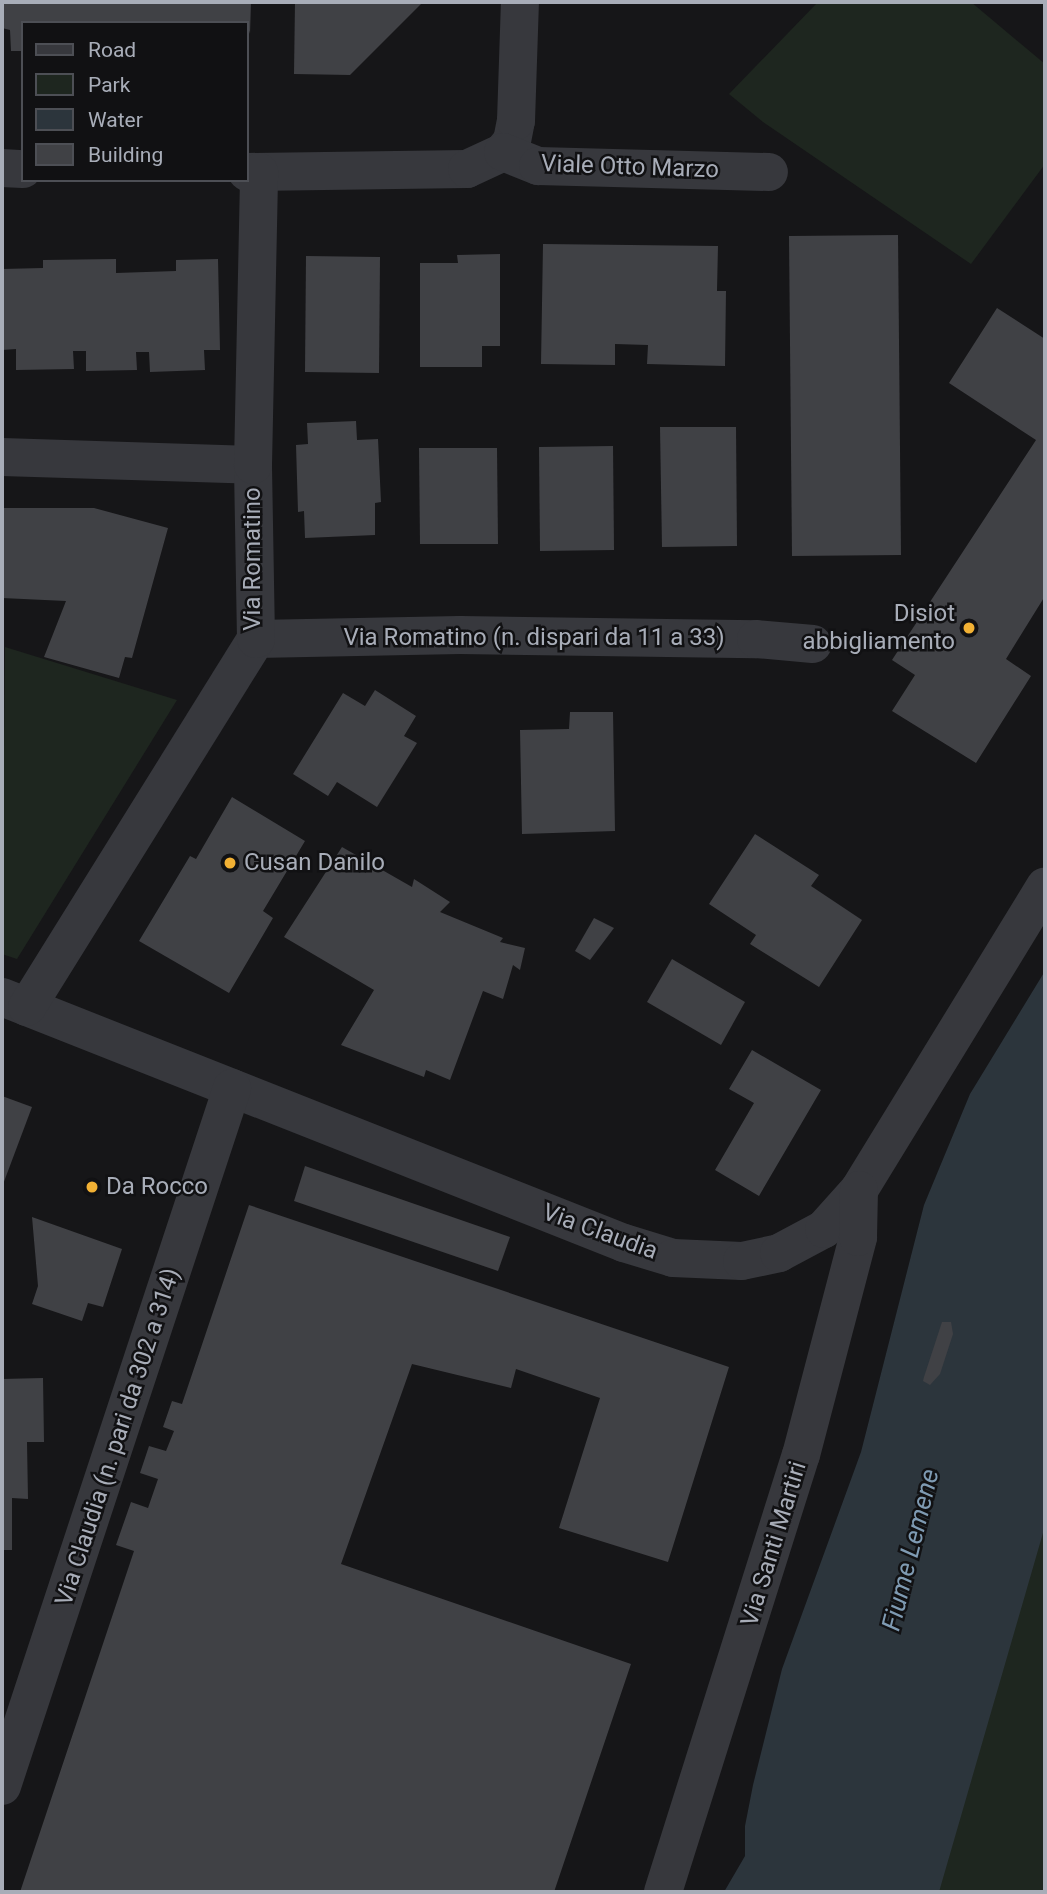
<!DOCTYPE html>
<html>
<head>
<meta charset="utf-8">
<style>
	body { margin:0 }
	#map { position:relative; width:1047px; height:1894px; overflow:hidden; background:#161618; font-family:Roboto,sans-serif }
	div>[style] { position:absolute }
	.green>* { inset:0; background:#1e261f }
	.water>* { inset:0; background:#2c353c }
	.building>* { inset:0; background:#404145 }
	.minor>* { height:38px; margin:-19px; padding:0 19px; transform-origin:19px; border-radius:19px; background:#37383d }
	.dots>* { width:19px; height:19px; translate:-50% -50%; box-sizing:border-box; border:4px solid #111113; border-radius:50% }
	span { translate:-50% -50%; white-space:nowrap; text-align:center; line-height:1.15; -webkit-text-stroke:5px #111113; paint-order:stroke }
	.street-label { font-size:24px; color:#a8adb8 }
	.poi-label { font-size:24px; color:#a8adb8 }
	.right { translate:-100% -50%; text-align:right }
	.left { translate:0 -50%; text-align:left }
	.water-label { font-size:26px; color:#7f9bb3; font-style:italic }
	.frame { position:absolute; inset:0; border:4px solid #a8adb8; pointer-events:none }
	.legend { position:absolute; left:21px; top:21px; width:228px; height:161px; box-sizing:border-box; background:#111113; border:2px solid #4d4f55; margin:0; padding:9px 12px; list-style:none; font-size:21px; color:#a8adb8 }
	.legend li { display:flex; align-items:center; gap:14px; height:35px }
	.legend b { width:35px; border:2px solid #4d4f55 }
</style>
</head>
<body>
<div id="map">
	<div class="green">
		<i style="clip-path:polygon(818px 2px,971px 2px,1045px 64px,1045px 164px,971px 264px,763px 122px,729px 94px)"></i>
		<i style="clip-path:polygon(5px 647px,177px 700px,17px 959px,2px 954px)"></i>
		<i style="clip-path:polygon(1045px 1211px,1045px 1892px,811px 1892px)"></i>
	</div>
	<div class="water">
		<i style="clip-path:polygon(1045px 971px,1045px 1526px,939px 1892px,724px 1892px,745px 1856px,745px 1826px,753px 1785px,782px 1669px,861px 1452px,924px 1205px,970px 1094px)"></i>
	</div>
	<div class="building">
		<i style="clip-path:polygon(2px 2px,251px 2px,250px 34px,247px 23px,23px 23px,23px 51px,11px 51px,10px 30px,2px 28px)"></i>
		<i style="clip-path:polygon(295px 2px,423px 2px,350px 75px,294px 74px)"></i>
		<i style="clip-path:polygon(898px 235px,901px 555px,792px 556px,789px 236px)"></i>
		<i style="clip-path:polygon(543px 244px,718px 246px,717px 291px,726px 291px,725px 366px,647px 364px,648px 345px,615px 344px,615px 365px,541px 364px)"></i>
		<i style="clip-path:polygon(500px 254px,500px 346px,482px 346px,482px 367px,420px 367px,420px 263px,458px 263px,457px 255px)"></i>
		<i style="clip-path:polygon(306px 256px,380px 257px,379px 373px,305px 372px)"></i>
		<i style="clip-path:polygon(116px 259px,116px 273px,176px 271px,176px 260px,218px 259px,220px 350px,204px 350px,205px 370px,150px 372px,149px 352px,136px 352px,137px 370px,86px 371px,86px 351px,73px 351px,74px 369px,16px 370px,16px 349px,2px 350px,2px 269px,43px 268px,43px 260px)"></i>
		<i style="clip-path:polygon(997px 308px,1045px 339px,1045px 596px,1006px 659px,1031px 676px,976px 763px,892px 711px,915px 675px,892px 660px,1036px 440px,949px 383px)"></i>
		<i style="clip-path:polygon(356px 421px,357px 440px,378px 439px,381px 502px,375px 503px,375px 535px,305px 538px,304px 511px,298px 512px,296px 445px,308px 444px,307px 423px)"></i>
		<i style="clip-path:polygon(660px 427px,736px 427px,737px 546px,662px 547px)"></i>
		<i style="clip-path:polygon(613px 446px,614px 550px,540px 551px,539px 447px)"></i>
		<i style="clip-path:polygon(419px 448px,497px 448px,498px 544px,420px 544px)"></i>
		<i style="clip-path:polygon(2px 508px,94px 508px,168px 528px,132px 658px,125px 657px,119px 678px,44px 657px,66px 601px,2px 598px)"></i>
		<i style="clip-path:polygon(375px 690px,416px 716px,404px 736px,417px 743px,377px 807px,337px 782px,328px 796px,293px 774px,343px 693px,365px 706px)"></i>
		<i style="clip-path:polygon(570px 712px,613px 712px,615px 831px,522px 834px,520px 730px,569px 729px)"></i>
		<i style="clip-path:polygon(232px 797px,305px 841px,263px 911px,273px 918px,229px 993px,139px 941px,190px 856px,196px 859px)"></i>
		<i style="clip-path:polygon(755px 834px,819px 875px,811px 886px,862px 920px,819px 987px,750px 944px,756px 935px,709px 904px)"></i>
		<i style="clip-path:polygon(342px 847px,412px 887px,414px 879px,450px 902px,440px 912px,503px 938px,500px 942px,525px 948px,520px 970px,513px 965px,503px 999px,483px 991px,450px 1080px,426px 1070px,424px 1077px,341px 1045px,374px 990px,284px 937px)"></i>
		<i style="clip-path:polygon(594px 918px,614px 928px,590px 960px,575px 951px)"></i>
		<i style="clip-path:polygon(672px 959px,745px 1002px,721px 1045px,647px 1002px)"></i>
		<i style="clip-path:polygon(752px 1050px,821px 1090px,759px 1196px,715px 1170px,754px 1103px,729px 1089px)"></i>
		<i style="clip-path:polygon(2px 1096px,32px 1107px,2px 1187px)"></i>
		<i style="clip-path:polygon(305px 1166px,510px 1237px,498px 1271px,294px 1201px)"></i>
		<i style="clip-path:polygon(249px 1205px,729px 1367px,668px 1562px,559px 1528px,600px 1398px,516px 1369px,511px 1388px,412px 1364px,341px 1564px,631px 1664px,554px 1892px,20px 1892px,134px 1551px,116px 1545px,131px 1502px,148px 1508px,158px 1479px,140px 1473px,149px 1446px,166px 1451px,174px 1431px,163px 1427px,172px 1401px,182px 1404px)"></i>
		<i style="clip-path:polygon(32px 1217px,122px 1249px,103px 1307px,88px 1303px,82px 1321px,32px 1304px,38px 1286px)"></i>
		<i style="clip-path:polygon(942px 1322px,951px 1322px,953px 1334px,940px 1374px,930px 1385px,923px 1381px,924px 1377px)"></i>
		<i style="clip-path:polygon(43px 1378px,44px 1442px,27px 1442px,28px 1499px,12px 1498px,12px 1550px,2px 1550px,2px 1379px)"></i>
	</div>
	<div class="minor">
		<i style="left:503px;top:152px;width:14px;rotate:-51deg"></i>
		<i style="left:512px;top:141px;width:20px;rotate:-79deg"></i>
		<i style="left:516px;top:121px;width:119px;rotate:-88.1deg"></i>
		<i style="left:2px;top:168px;width:21px;rotate:3deg"></i>
		<i style="left:247px;top:172px;width:220px;rotate:-0.8deg"></i>
		<i style="left:467px;top:169px;width:40px;rotate:-25deg"></i>
		<i style="left:503px;top:152px;width:38px;rotate:22deg"></i>
		<i style="left:538px;top:166px;width:231px;rotate:1.5deg"></i>
		<i style="left:2px;top:457px;width:251px;rotate:1.8deg"></i>
		<i style="left:256px;top:639px;width:204px;rotate:-1.1deg"></i>
		<i style="left:460px;top:635px;width:296px;rotate:0.8deg"></i>
		<i style="left:756px;top:639px;width:57px;rotate:5deg"></i>
		<i style="left:2px;top:997px;width:669px;rotate:21.58deg"></i>
		<i style="left:624px;top:1243px;width:51px;rotate:17deg"></i>
		<i style="left:673px;top:1258px;width:69px;rotate:2.5deg"></i>
		<i style="left:742px;top:1261px;width:38px;rotate:-12deg"></i>
		<i style="left:779px;top:1253px;width:51px;rotate:-28.1deg"></i>
		<i style="left:824px;top:1229px;width:52px;rotate:-48.1deg"></i>
		<i style="left:859px;top:1190px;width:356px;rotate:-58.5deg"></i>
		<i style="left:27px;top:1007px;width:433px;rotate:-58.1deg"></i>
		<i style="left:256px;top:639px;width:174px;rotate:-91deg"></i>
		<i style="left:253px;top:465px;width:293px;rotate:-88.8deg"></i>
		<i style="left:2px;top:1786px;width:735px;rotate:-71.76deg"></i>
		<i style="left:663px;top:1892px;width:458px;rotate:-72.5deg"></i>
		<i style="left:801px;top:1455px;width:225px;rotate:-75.3deg"></i>
		<i style="left:858px;top:1237px;width:47px;rotate:-88.8deg"></i>
	</div>
	<div class="dots">
		<i style="left:969px;top:628px;background:#f2b134"></i>
		<i style="left:230px;top:863px;background:#f2b134"></i>
		<i style="left:92px;top:1187px;background:#f2b134"></i>
	</div>
	<div class="street-label">
		<span style="left:630px;top:167px;rotate:2deg">Viale Otto Marzo</span>
		<span style="left:253px;top:559px;rotate:-90deg">Via Romatino</span>
		<span style="left:534px;top:638px">Via Romatino (n. dispari da 11 a 33)</span>
		<span style="left:600px;top:1232px;rotate:20deg">Via Claudia</span>
		<span style="left:118px;top:1437px;rotate:-72deg">Via Claudia (n. pari da 302 a 314)</span>
		<span style="left:774px;top:1544px;rotate:-73deg">Via Santi Martiri</span>
	</div>
	<div class="poi-label">
		<span class="right" style="left:955px;top:628px">Disiot<br>abbigliamento</span>
		<span class="left" style="left:244px;top:863px">Cusan Danilo</span>
		<span class="left" style="left:106px;top:1187px">Da Rocco</span>
	</div>
	<div class="water-label">
		<span style="left:911px;top:1550px;rotate:-76deg">Fiume Lemene</span>
	</div>
	<div class="frame"></div>
	<ul class="legend">
	<li><b style="height:9px;background:#37383d"></b>Road</li>
	<li><b style="height:19px;background:#1e261f"></b>Park</li>
	<li><b style="height:19px;background:#2c353c"></b>Water</li>
	<li><b style="height:19px;background:#404145"></b>Building</li>
	</ul>
</div>
</body>
</html>
